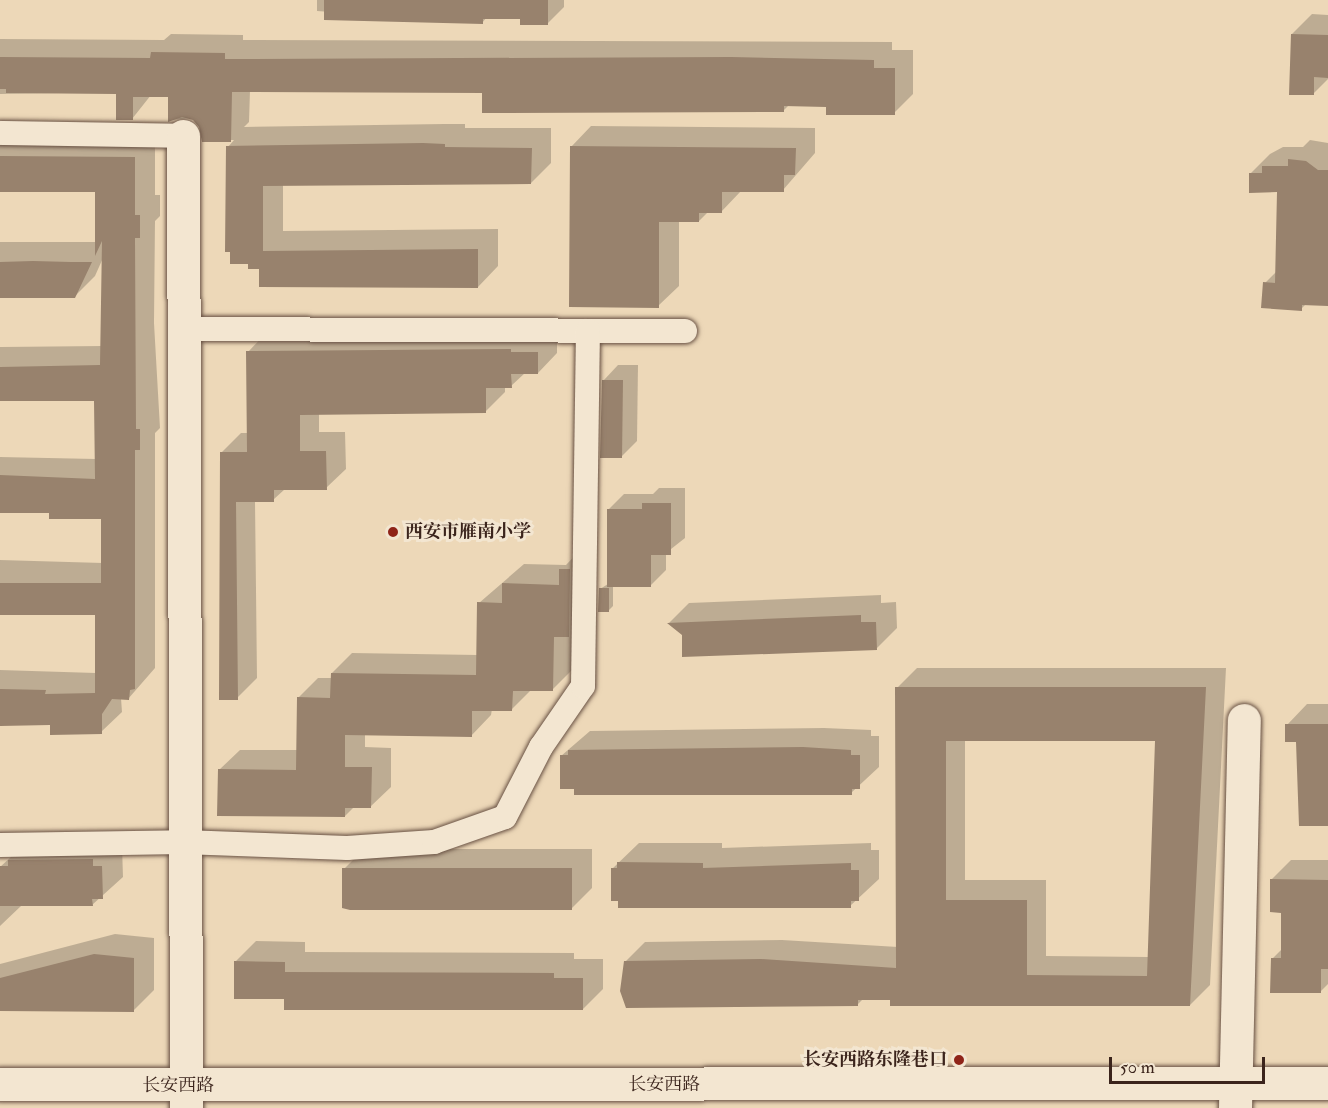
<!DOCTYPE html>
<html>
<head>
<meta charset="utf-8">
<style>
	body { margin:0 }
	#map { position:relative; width:1328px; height:1108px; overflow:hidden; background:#edd8b8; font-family:"IM FELL Double Pica","Noto Serif SC",serif }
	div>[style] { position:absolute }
	.shadow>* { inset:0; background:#0003 }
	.building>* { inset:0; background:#98826d }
	.roads { filter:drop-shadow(0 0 2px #685143) drop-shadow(0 0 2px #685143) }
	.street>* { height:24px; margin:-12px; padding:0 12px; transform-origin:12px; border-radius:12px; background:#f3e6d1 }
	.secondary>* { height:33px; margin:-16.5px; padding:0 16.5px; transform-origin:16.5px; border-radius:16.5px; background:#f3e6d1 }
	.dots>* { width:16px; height:16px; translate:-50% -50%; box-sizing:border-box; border:3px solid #f3e6d1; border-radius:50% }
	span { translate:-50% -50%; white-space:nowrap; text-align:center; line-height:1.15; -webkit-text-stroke:6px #f3e6d1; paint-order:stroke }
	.poi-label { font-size:18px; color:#3b241c; font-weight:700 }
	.left { translate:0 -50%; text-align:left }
	.right { translate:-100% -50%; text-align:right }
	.street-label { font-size:18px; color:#3b241c }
	.scale { position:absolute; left:1109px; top:1057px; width:156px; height:27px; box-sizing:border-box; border:3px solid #3b241c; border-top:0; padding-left:8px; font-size:18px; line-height:21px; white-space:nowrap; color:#3b241c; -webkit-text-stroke:4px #f3e6d1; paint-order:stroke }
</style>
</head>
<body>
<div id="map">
	<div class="shadow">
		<i style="clip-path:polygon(317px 0,564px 0,564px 7px,547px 24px,521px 17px,487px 17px,482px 23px,317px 11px)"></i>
		<i style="clip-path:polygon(1312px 14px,1328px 15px,1328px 79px,1314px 93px,1292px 34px)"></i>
		<i style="clip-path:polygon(171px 34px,243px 35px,243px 40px,892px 42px,892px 50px,913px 50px,913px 94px,894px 113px,827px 105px,789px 105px,783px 111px,483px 91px,250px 91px,249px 122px,244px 127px,444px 124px,465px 124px,465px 128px,551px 128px,551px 163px,531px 183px,283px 184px,283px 231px,498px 229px,498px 266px,478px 287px,260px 267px,228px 147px,234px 140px,203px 140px,201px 126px,192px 118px,170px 120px,170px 95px,151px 95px,132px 119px,117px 92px,0 94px,0 39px,164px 40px)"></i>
		<i style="clip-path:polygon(591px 126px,815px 128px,815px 153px,783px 190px,741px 191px,721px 212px,708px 212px,699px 221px,679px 221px,679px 286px,658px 306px,571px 147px)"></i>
		<i style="clip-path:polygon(0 136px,155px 137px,155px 195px,160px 195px,160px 216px,155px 221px,154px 323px,160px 428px,155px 433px,155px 668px,128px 699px,121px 698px,122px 712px,101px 732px,52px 724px,0 725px,0 670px,96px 673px,96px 614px,0 614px,0 560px,103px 563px,103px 518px,50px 511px,0 512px,0 457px,96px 459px,95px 400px,0 400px,0 347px,102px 346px,103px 258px,95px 276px,74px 297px,0 297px,0 242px,97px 242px,97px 191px,0 190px)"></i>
		<i style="clip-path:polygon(1310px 140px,1328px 143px,1328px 304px,1307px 303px,1301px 309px,1265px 283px,1277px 271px,1278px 191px,1250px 174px,1270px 154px,1283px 147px,1303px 147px)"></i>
		<i style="clip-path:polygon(267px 332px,557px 333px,557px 353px,538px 373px,525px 373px,511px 386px,505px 386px,505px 392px,485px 412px,319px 413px,319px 432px,345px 432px,346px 469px,326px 488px,285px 489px,273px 500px,255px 501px,257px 678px,237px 698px,221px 453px,241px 433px,248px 433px,248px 352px)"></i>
		<i style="clip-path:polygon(618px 365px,638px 365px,637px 441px,622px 456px,603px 381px)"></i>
		<i style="clip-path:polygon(659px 488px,685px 488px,685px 538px,666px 553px,666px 570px,650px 586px,613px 586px,613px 606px,608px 611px,600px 589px,608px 584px,608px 510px,624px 494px,653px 494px)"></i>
		<i style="clip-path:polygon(581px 549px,573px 669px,552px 690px,532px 689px,512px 709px,492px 709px,491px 715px,471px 736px,365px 734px,365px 747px,391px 748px,391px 787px,370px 807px,354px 807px,345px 816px,219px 770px,240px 750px,297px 750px,298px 698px,318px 678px,332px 678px,332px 673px,352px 653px,478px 655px,479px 603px,524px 564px,566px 565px)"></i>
		<i style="clip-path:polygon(881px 595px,881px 603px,896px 602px,897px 628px,877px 648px,684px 634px,669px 623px,689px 603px)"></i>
		<i style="clip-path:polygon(evenodd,917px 668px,1226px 668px,1210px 985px,1190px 1005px,892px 999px,863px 999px,858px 1004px,625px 962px,645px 942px,782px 940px,898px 947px,897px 688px,917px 668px,965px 739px,1157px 739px,1149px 957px,1046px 956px,1046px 880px,965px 880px,965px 739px)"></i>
		<i style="clip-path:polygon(1307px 704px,1328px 704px,1328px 824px,1298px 741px,1287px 725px)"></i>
		<i style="clip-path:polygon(824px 728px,871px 730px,871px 736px,879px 736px,879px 767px,851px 793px,575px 788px,561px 756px,590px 731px)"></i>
		<i style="clip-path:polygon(639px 843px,722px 843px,722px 848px,871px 843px,871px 850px,879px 850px,879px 879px,850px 906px,612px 869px)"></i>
		<i style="clip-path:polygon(122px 846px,123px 877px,92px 905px,21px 906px,0 926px,0 867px,22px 847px)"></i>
		<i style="clip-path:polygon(364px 849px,592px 849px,592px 888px,572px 908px,344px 869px)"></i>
		<i style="clip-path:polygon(1291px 860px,1328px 860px,1328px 984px,1320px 992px,1272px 959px,1282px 949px,1283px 911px,1271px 880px)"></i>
		<i style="clip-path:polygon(115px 934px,154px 938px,154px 990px,134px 1010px,0 1010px,0 964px)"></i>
		<i style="clip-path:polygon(256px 941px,305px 942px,305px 952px,574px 953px,574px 959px,603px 959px,603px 989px,583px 1009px,286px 998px,236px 961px)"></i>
	</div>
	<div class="building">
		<i style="clip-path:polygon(324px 0,548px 0,548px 25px,520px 25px,520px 19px,483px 19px,483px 24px,324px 20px)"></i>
		<i style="clip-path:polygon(1291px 34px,1328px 35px,1328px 78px,1314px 77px,1314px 95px,1289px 95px)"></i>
		<i style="clip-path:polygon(151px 52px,225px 53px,225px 59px,731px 57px,874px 60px,874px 68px,895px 68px,895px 115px,826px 115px,826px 107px,784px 106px,784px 112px,482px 113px,482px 93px,232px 92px,231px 142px,202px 142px,199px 127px,193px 120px,182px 117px,168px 122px,168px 97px,133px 97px,133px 120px,116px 120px,116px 94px,6px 93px,6px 89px,0 89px,0 57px,150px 58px)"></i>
		<i style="clip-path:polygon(423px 143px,445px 144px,445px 147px,532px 148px,531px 184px,263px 186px,263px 251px,478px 249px,478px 288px,259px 287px,259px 269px,248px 269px,248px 264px,230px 264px,230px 252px,225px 252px,226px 146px)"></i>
		<i style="clip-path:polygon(570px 146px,796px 148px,795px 175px,784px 175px,784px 192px,722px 192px,722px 213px,699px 213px,699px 222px,659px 222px,659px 308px,569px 307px)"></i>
		<i style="clip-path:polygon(0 156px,135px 157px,135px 215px,140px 215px,140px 238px,135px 238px,136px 429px,140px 429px,140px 450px,135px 450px,135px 689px,130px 690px,129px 700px,112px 699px,102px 714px,102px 734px,50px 735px,50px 725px,0 726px,0 689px,46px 690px,45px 694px,95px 693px,95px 615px,0 615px,0 583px,101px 583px,101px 519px,49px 519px,49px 513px,0 513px,0 475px,95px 479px,94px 401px,0 401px,0 367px,100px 365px,102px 241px,95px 256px,95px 192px,0 192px)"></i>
		<i style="clip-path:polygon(1288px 159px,1306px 161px,1318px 170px,1328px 170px,1328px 306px,1302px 305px,1302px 311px,1261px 308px,1263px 282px,1275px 283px,1277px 192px,1249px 193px,1249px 173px,1262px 173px,1262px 166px,1288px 166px)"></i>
		<i style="clip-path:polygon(33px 261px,71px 262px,92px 262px,75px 298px,0 298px,0 262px)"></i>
		<i style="clip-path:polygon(511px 349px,511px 352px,538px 352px,538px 374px,511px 374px,512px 388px,486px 388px,486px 413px,300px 415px,300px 451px,326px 451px,327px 490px,274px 490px,274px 502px,236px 502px,238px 700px,219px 700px,220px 452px,247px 452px,246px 351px)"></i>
		<i style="clip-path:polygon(602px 380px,623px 380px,622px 458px,600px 458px)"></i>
		<i style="clip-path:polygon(642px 503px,671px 503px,671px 555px,651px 555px,651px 587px,607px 587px,607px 509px,642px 509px)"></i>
		<i style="clip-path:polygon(559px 569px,570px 569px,569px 637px,554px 637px,553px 691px,513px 691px,512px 711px,472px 711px,472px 737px,345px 735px,345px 767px,372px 767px,371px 808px,345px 808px,345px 817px,217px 816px,218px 769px,296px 770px,297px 697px,330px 698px,331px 673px,476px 675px,477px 602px,502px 603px,502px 583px,559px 585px)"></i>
		<i style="clip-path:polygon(599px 588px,609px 588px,609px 612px,598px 612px)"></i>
		<i style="clip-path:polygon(861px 615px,861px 622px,876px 622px,877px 650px,682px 657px,682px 635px,667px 623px)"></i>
		<i style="clip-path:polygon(evenodd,895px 687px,1206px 687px,1190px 1006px,890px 1006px,890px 1000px,858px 1000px,858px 1006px,626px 1008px,620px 991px,624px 961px,761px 959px,896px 968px,895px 687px,946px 741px,1155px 741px,1147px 976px,1027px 975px,1027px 900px,946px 900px,946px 741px)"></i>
		<i style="clip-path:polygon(1285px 724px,1328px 724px,1328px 826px,1299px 826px,1296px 742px,1285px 742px)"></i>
		<i style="clip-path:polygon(803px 747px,851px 750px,851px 755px,860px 755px,860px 789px,852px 789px,852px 795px,574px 795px,574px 789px,560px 789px,560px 755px,568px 755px,568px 750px)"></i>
		<i style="clip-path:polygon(93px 859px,93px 866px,102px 866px,103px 899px,92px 899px,93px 906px,0 906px,0 866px,8px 866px,8px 860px)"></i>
		<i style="clip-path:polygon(617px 862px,703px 863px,703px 868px,851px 863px,851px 870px,859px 870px,859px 901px,851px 901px,851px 908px,618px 908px,618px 901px,611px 901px,611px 868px,617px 868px)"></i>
		<i style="clip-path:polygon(342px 868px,572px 868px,572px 910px,350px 910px,342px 908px)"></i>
		<i style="clip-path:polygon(1270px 879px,1328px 880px,1328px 969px,1321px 969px,1321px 993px,1270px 993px,1271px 958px,1281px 958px,1281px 913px,1270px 912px)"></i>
		<i style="clip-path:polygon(94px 954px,134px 958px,134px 1012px,0 1011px,0 978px)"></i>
		<i style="clip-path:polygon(234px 961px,285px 962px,285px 972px,554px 973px,554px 978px,583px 978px,583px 1010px,284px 1010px,284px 999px,234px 999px)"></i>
	</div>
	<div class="roads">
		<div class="street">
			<i style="left:0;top:133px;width:183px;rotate:0.9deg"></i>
			<i style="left:183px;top:329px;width:502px;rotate:0.23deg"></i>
			<i style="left:0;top:845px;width:183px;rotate:-0.9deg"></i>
			<i style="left:183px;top:842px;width:164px;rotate:2.1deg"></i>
			<i style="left:347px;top:848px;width:87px;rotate:-3.9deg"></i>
			<i style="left:434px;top:842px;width:75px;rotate:-19.4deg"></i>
			<i style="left:505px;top:817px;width:79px;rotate:-62.8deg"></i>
			<i style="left:541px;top:747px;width:74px;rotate:-55.5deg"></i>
			<i style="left:583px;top:686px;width:355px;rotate:-89.2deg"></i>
		</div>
		<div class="secondary">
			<i style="left:183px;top:136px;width:972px;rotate:89.82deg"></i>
			<i style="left:0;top:1084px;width:1328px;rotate:-0.04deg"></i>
			<i style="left:1235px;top:1108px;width:388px;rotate:-88.7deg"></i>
		</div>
	</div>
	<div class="dots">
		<i style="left:393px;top:532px;background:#8f2418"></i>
		<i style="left:959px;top:1060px;background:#8f2418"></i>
	</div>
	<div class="poi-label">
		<span class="left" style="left:405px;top:532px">西安市雁南小学</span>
		<span class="right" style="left:947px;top:1060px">长安西路东隆巷口</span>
	</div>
	<div class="street-label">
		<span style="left:664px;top:1085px">长安西路</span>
		<span style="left:178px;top:1086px">长安西路</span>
	</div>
	<div class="scale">50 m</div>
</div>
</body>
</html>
